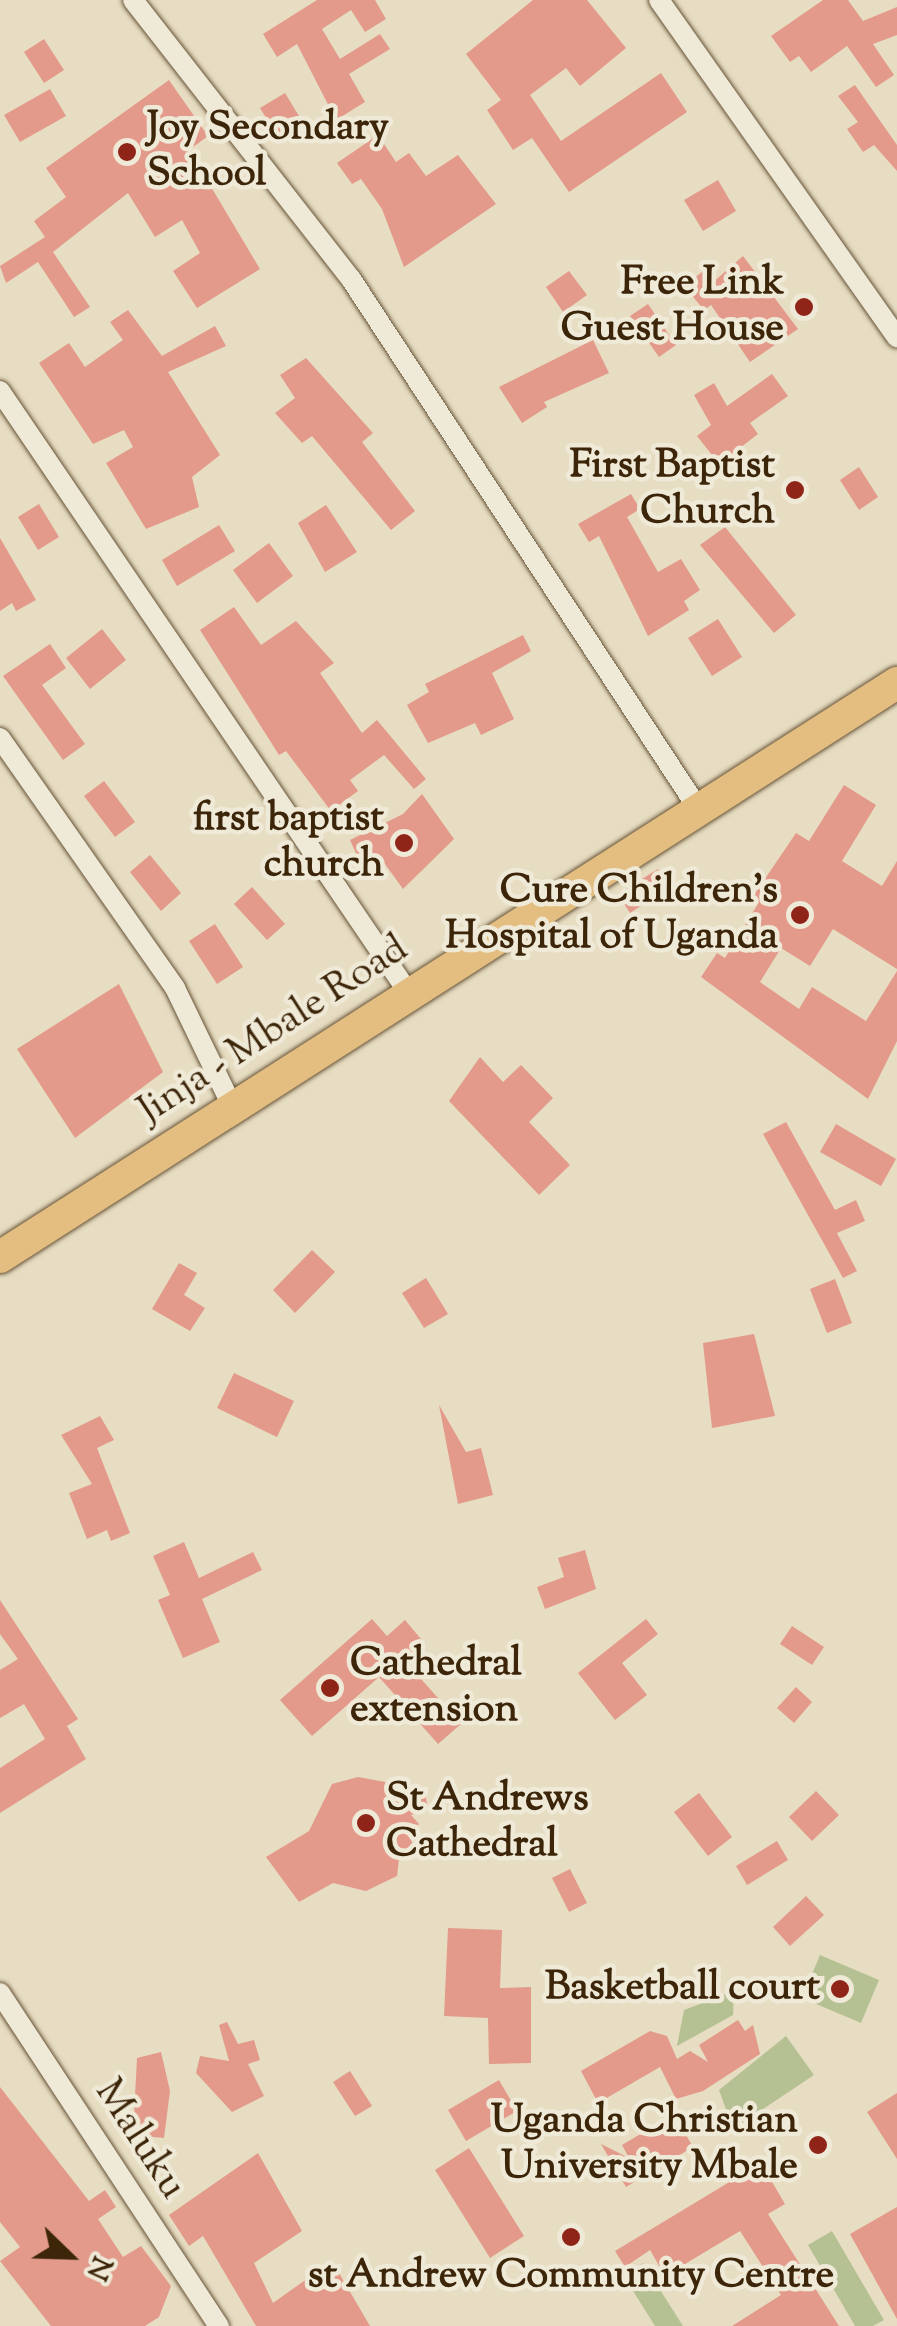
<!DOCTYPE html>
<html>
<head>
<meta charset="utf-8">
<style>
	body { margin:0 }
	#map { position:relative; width:897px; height:2326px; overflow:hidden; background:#e7ddc2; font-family:"Sorts Mill Goudy",serif }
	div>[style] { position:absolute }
	.green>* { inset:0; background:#b6c193 }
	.building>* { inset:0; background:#e39a8a }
	.roads { filter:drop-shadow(0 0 2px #675337) drop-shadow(0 0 2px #675337) }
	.street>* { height:20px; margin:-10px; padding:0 10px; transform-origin:10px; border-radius:10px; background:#efe9d7 }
	.primary>* { height:32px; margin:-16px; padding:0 16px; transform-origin:16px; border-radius:16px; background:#e4be81 }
	.dots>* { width:28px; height:28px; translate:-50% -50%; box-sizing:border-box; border:5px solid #efe9d7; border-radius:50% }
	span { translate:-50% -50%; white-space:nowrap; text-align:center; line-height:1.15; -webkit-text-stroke:9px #efe9d7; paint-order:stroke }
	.poi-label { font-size:40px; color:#3c2509; font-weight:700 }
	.left { translate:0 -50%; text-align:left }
	.right { translate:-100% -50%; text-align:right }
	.street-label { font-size:40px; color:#3c2509 }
	.north { position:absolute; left:20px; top:2206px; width:100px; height:100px; -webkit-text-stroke:8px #efe9d7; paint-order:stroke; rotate:113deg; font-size:28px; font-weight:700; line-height:40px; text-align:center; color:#3c2509 }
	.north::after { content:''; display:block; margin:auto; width:35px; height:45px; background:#3c2509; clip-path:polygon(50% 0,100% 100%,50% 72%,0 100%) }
</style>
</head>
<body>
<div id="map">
	<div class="green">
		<i style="clip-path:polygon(820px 1955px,879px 1980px,861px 2023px,802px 1998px)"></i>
		<i style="clip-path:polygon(734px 1991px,733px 2015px,677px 2046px,684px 2010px)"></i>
		<i style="clip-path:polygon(786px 2036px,814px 2075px,733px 2129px,719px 2090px)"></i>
		<i style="clip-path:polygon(832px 2231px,884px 2320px,873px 2326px,855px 2326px,808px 2245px)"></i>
		<i style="clip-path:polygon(643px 2263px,683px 2326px,655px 2326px,623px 2275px)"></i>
	</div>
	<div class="building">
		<i style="clip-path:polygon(317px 0,375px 0,386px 19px,365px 32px,351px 10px,322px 29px,340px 59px,380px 34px,390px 49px,349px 74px,365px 102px,336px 120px,297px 44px,277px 57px,263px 34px)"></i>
		<i style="clip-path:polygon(533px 0,587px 0,626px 48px,580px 86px,566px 68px,530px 95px,561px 141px,661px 73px,687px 112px,569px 192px,532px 138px,513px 150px,487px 110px,501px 100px,466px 54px)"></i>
		<i style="clip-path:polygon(823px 0,848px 0,863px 21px,897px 7px,897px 35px,873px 44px,894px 75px,876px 87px,847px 46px,811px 72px,799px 56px,790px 62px,771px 36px)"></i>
		<i style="clip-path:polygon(44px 39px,64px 70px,44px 83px,24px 52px)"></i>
		<i style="clip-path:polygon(169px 80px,208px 136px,189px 150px,260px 269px,197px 308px,173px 271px,200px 253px,182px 220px,155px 237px,128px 193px,53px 252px,90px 307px,74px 317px,38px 262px,6px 283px,0 266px,45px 237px,34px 221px,66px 197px,46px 168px)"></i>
		<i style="clip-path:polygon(855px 85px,897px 145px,897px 171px,874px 145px,863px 152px,847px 129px,858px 122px,838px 96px)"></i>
		<i style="clip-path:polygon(50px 89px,66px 116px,20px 142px,4px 115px)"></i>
		<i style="clip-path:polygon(285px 93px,302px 121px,277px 136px,260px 108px)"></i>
		<i style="clip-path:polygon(378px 135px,396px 162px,409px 153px,426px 176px,458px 155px,496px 204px,404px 267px,382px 209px,361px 179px,352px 184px,337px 163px)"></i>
		<i style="clip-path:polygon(718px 180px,736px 211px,703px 231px,684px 200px)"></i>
		<i style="clip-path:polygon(743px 256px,798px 329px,750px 362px,711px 305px,704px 310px,684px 286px,702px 272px,711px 284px)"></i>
		<i style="clip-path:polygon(569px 271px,587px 295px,563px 312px,546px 287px)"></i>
		<i style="clip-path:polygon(648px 304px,676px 345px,659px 357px,630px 316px)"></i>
		<i style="clip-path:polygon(128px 310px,162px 356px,215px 326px,226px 346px,168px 372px,220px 455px,192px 477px,199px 507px,146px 529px,106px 463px,133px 447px,124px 430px,93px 444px,39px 363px,69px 343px,85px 367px,123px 340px,110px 322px)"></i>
		<i style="clip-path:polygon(593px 340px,609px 373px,544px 402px,547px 407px,522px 423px,499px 387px)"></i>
		<i style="clip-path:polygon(306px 358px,373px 433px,362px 442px,415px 511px,391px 530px,312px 436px,302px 443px,275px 413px,295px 398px,280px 375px)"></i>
		<i style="clip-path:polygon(772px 374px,788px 396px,750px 423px,758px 434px,719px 464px,697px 436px,711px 425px,694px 395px,714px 383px,727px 406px)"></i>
		<i style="clip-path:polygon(859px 467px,878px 497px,859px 510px,840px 480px)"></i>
		<i style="clip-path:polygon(631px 494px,640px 509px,627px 517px,658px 572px,681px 559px,700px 590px,684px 601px,689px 610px,648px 636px,599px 536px,589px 542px,578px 524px)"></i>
		<i style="clip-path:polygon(39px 504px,59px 537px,38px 550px,18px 517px)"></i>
		<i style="clip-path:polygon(326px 505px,357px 552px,325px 572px,298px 523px)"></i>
		<i style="clip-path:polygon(219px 525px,235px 551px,177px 586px,162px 560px)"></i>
		<i style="clip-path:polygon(725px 527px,796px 615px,774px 633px,700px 545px)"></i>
		<i style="clip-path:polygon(0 538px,36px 600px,16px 611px,12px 603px,0 611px)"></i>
		<i style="clip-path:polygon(269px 543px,293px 576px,257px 603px,233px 570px)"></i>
		<i style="clip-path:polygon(234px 607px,261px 645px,296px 621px,334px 663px,320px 673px,362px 733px,377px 720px,426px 779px,414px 789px,384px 755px,350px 780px,358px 791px,331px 811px,286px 751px,279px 755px,200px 630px)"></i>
		<i style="clip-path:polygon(718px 619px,742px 657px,712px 676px,688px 638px)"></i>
		<i style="clip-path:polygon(102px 629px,126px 660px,90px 689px,66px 658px)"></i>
		<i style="clip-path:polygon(523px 635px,531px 651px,492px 673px,514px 719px,481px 735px,475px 723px,428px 743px,407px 705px,429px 692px,425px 684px)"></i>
		<i style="clip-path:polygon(50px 644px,66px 668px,42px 685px,85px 744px,63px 760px,3px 676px)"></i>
		<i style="clip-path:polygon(104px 781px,135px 822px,115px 837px,84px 796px)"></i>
		<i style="clip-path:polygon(844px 785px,876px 805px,842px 861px,882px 886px,897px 861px,897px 969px,833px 929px,810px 966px,781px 948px,760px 982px,799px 1009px,812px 987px,866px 1021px,897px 971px,897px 1041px,868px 1099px,701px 977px,717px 953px,725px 958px,759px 902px,752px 898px,796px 833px,809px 841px)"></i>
		<i style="clip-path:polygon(422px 794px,454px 839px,403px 889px,382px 860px,363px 869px,350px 840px,403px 814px)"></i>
		<i style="clip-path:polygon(150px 855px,181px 893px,161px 911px,130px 872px)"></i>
		<i style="clip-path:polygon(658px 869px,670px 887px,630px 913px,618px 894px)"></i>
		<i style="clip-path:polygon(252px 887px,285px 924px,267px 940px,234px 904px)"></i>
		<i style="clip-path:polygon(215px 924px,243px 967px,217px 984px,189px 941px)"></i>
		<i style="clip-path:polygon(119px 984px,163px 1072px,75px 1138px,17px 1049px)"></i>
		<i style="clip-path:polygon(480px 1057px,503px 1082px,521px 1065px,553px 1098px,529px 1122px,570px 1165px,539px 1195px,449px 1101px)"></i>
		<i style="clip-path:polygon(786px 1122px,835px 1210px,856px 1200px,865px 1221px,837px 1233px,857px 1271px,843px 1278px,763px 1134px)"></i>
		<i style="clip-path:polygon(836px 1124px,896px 1159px,881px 1186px,820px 1152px)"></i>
		<i style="clip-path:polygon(312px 1250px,335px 1272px,295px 1313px,273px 1290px)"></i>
		<i style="clip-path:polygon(179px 1263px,197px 1273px,184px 1295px,205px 1308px,190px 1331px,152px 1309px)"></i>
		<i style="clip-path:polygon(426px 1278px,448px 1314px,424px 1328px,402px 1293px)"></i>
		<i style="clip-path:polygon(835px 1279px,852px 1323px,827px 1333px,810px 1289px)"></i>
		<i style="clip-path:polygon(754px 1334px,775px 1416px,712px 1428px,703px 1343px)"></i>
		<i style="clip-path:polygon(234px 1373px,294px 1401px,277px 1437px,217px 1408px)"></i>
		<i style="clip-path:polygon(439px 1405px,466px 1452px,481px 1448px,493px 1495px,458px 1504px)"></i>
		<i style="clip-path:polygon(100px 1416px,114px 1440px,97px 1448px,130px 1533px,111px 1541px,107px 1530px,87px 1539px,69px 1493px,92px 1484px,61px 1435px)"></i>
		<i style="clip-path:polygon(184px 1542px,199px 1578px,253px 1552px,262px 1570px,202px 1599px,220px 1642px,183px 1658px,158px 1600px,170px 1595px,153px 1556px)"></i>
		<i style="clip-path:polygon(585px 1550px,596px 1589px,545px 1609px,537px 1587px,564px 1577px,558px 1558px)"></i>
		<i style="clip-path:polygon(0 1600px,78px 1719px,67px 1726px,86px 1759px,0 1813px,0 1768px,45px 1739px,24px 1704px,0 1718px,0 1670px,18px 1659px,0 1634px)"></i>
		<i style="clip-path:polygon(372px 1619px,387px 1636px,405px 1620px,426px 1645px,406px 1662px,461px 1724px,438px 1744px,379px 1677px,312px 1736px,280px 1700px)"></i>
		<i style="clip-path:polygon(646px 1619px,658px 1634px,622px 1663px,647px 1695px,615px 1720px,578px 1673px)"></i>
		<i style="clip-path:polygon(792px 1626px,824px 1647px,812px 1665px,780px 1644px)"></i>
		<i style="clip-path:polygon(796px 1687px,812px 1702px,794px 1723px,777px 1708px)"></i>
		<i style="clip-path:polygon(358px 1777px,424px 1789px,428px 1808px,411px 1815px,419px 1824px,410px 1836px,415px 1852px,399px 1859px,397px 1876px,366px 1891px,333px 1883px,299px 1902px,266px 1857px,309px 1831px,332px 1784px)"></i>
		<i style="clip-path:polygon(816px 1791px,839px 1815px,812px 1841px,789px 1817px)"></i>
		<i style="clip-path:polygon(699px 1793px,732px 1837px,708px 1856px,674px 1812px)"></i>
		<i style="clip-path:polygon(777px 1841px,788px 1860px,747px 1885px,736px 1866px)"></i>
		<i style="clip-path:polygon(570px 1869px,587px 1903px,569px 1912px,552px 1878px)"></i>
		<i style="clip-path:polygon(806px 1896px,824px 1915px,790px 1946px,773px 1927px)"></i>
		<i style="clip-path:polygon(448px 1928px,502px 1930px,500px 1988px,531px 1987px,531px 2063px,489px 2064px,488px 2018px,444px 2016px)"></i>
		<i style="clip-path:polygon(738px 2020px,745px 2031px,753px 2025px,760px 2054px,703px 2091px,676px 2099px,660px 2067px,598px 2103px,581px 2071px,650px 2031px,667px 2036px,677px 2059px,690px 2051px,708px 2062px,699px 2045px)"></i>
		<i style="clip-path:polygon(227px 2022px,238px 2044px,254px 2040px,260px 2060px,248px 2064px,264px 2096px,232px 2112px,196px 2073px,200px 2056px,229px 2061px,219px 2025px)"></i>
		<i style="clip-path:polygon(161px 2052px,170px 2091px,164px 2138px,133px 2135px,137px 2058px)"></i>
		<i style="clip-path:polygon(350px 2071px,372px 2106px,355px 2116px,333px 2082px)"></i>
		<i style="clip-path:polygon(499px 2080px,517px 2111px,466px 2141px,448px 2110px)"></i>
		<i style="clip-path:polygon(0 2087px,89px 2201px,105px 2190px,116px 2207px,98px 2219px,123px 2257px,141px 2246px,171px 2286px,159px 2317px,145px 2326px,51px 2326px,0 2261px,20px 2247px,0 2222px)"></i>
		<i style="clip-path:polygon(897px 2093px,897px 2159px,867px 2112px)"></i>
		<i style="clip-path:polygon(674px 2114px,693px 2147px,626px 2187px,601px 2144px,629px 2158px,622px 2145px)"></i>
		<i style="clip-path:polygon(469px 2148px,524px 2236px,490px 2258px,435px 2170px)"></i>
		<i style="clip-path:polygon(258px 2153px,302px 2231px,254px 2263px,273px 2303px,332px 2261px,370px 2326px,256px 2326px,203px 2236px,189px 2246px,169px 2215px)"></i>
		<i style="clip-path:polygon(761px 2163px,785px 2204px,768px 2214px,839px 2326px,732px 2326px,781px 2295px,740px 2231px,665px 2276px,650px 2250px,625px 2267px,615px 2251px)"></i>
		<i style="clip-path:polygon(897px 2207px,897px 2319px,850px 2234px)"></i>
	</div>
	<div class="roads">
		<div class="street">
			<i style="left:133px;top:0;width:354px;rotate:52deg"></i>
			<i style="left:351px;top:279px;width:635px;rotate:56.76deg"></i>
			<i style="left:659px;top:0;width:413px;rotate:54.8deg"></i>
			<i style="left:0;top:391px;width:730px;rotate:55.83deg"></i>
			<i style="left:0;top:738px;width:305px;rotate:55deg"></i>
			<i style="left:175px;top:988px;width:133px;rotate:64.2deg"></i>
			<i style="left:0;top:1993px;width:399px;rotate:56.7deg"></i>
		</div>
		<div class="primary">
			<i style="left:0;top:1257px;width:1065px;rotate:-32.62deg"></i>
		</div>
	</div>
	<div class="dots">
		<i style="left:127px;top:152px;background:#8f2418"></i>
		<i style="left:804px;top:307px;background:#8f2418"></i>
		<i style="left:795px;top:490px;background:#8f2418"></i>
		<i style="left:404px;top:843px;background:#8f2418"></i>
		<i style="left:800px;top:915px;background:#8f2418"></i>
		<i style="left:330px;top:1688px;background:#8f2418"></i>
		<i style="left:366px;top:1823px;background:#8f2418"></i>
		<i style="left:840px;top:1989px;background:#8f2418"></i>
		<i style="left:818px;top:2145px;background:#8f2418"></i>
		<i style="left:571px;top:2237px;background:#8f2418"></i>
	</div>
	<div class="poi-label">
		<span class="left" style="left:147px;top:152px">Joy Secondary<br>School</span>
		<span class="right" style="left:784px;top:307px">Free Link<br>Guest House</span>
		<span class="right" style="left:775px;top:490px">First Baptist<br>Church</span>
		<span class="right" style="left:384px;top:843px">first baptist<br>church</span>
		<span class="right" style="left:778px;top:915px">Cure Children's<br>Hospital of Uganda</span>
		<span class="left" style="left:350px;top:1688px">Cathedral<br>extension</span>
		<span class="left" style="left:386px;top:1823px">St Andrews<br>Cathedral</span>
		<span class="right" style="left:820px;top:1989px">Basketball court</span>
		<span class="right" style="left:798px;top:2145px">Uganda Christian<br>University Mbale</span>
		<span style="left:571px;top:2277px">st Andrew Community Centre</span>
	</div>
	<div class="street-label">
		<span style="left:274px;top:1031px;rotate:-33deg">Jinja - Mbale Road</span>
		<span style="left:139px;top:2140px;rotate:57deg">Maluku</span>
	</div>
	<div class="north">N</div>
</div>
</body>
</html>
